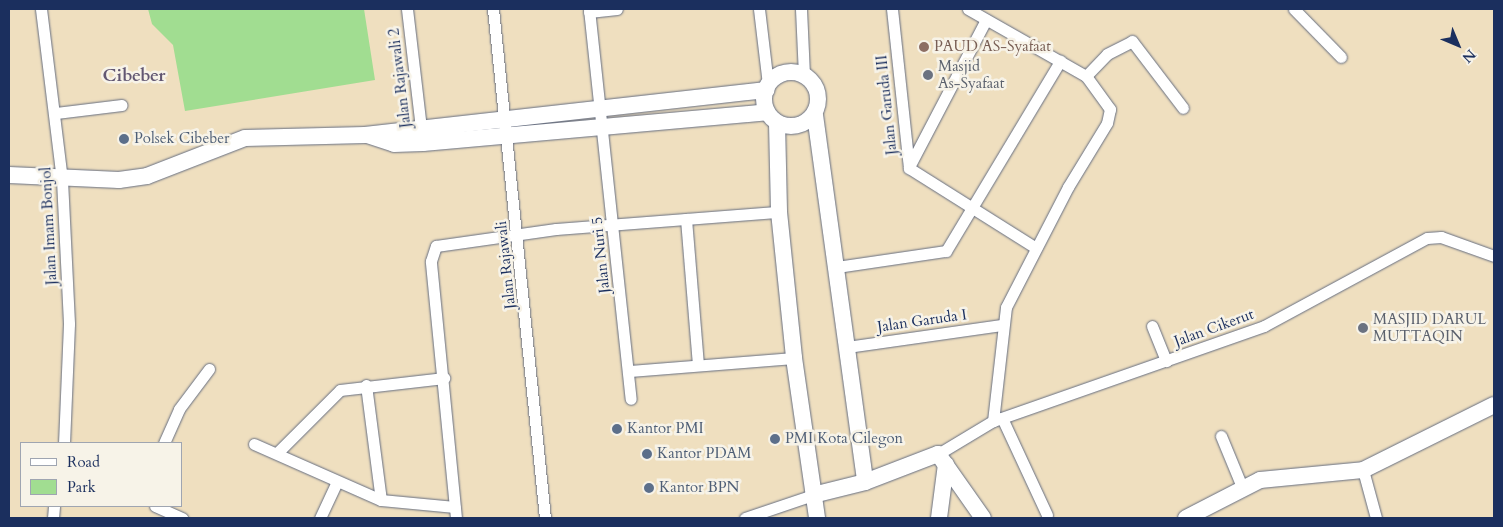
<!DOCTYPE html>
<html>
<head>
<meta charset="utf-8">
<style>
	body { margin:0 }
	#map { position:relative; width:1503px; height:527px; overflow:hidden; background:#efdfbf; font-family:Cardo,serif }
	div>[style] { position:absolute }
	.green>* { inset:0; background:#a1dd91 }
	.roads { filter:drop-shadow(0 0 1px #656d80) drop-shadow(0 0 1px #656d80) }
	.street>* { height:11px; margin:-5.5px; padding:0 5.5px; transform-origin:5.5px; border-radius:5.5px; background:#fff }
	.secondary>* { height:16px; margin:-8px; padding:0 8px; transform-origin:8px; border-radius:8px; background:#fff }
	.secondary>.ring { margin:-8px; padding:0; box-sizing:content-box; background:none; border:16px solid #fff; border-radius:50% }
	.dots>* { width:14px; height:14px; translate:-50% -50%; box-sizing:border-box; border:2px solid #f7f3e8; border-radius:50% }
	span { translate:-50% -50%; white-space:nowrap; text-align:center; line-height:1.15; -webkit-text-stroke:5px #f7f3e8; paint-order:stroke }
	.education-label { font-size:15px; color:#785e54 }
	.left { translate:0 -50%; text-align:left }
	.worship-label { font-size:15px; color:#5b616d }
	.street-label { font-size:15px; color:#1b2f5e }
	.service-label { font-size:15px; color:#4e5e75 }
	.quarter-label { font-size:18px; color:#625772; font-weight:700 }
	.frame { position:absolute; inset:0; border:10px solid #1b2f5e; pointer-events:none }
	.legend { position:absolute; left:20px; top:442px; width:162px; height:65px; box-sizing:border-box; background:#f7f3e8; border:1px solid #9fa5b1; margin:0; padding:6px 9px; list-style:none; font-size:15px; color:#1b2f5e }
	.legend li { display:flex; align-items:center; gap:10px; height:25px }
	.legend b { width:25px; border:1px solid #9fa5b1 }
	.north { position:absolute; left:1433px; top:20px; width:50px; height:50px; -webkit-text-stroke:4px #f7f3e8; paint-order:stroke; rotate:135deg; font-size:14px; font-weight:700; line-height:20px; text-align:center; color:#1b2f5e }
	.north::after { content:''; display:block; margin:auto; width:18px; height:22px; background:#1b2f5e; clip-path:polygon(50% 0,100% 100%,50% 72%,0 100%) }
</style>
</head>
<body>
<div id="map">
	<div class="green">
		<i style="clip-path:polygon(148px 9px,364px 9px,375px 80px,185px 111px,173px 45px,152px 24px)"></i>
	</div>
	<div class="roads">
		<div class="street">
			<i style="left:41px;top:9px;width:172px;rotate:83deg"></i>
			<i style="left:62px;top:180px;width:144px;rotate:87.2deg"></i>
			<i style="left:69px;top:324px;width:119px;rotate:92.4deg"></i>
			<i style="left:407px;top:9px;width:128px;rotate:83.3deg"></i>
			<i style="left:493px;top:9px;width:512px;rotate:84.17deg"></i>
			<i style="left:589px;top:9px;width:392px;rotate:83.9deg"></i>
			<i style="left:759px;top:9px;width:77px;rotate:83.2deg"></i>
			<i style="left:801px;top:9px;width:66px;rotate:87.4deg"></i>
			<i style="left:892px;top:9px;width:160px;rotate:83.9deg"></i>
			<i style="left:909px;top:168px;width:150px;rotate:32.2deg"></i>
			<i style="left:968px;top:9px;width:136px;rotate:29.6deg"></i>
			<i style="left:1086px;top:76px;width:41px;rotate:54deg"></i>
			<i style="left:1110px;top:109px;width:14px;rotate:102deg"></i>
			<i style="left:1107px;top:123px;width:75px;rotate:121.4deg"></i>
			<i style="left:1068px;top:187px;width:135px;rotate:117.3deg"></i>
			<i style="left:1006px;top:307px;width:115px;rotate:96.5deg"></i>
			<i style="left:1294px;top:9px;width:67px;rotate:45.6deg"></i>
			<i style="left:589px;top:12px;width:28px;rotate:-6deg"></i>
			<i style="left:1086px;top:76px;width:30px;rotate:-46deg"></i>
			<i style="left:1107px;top:54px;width:28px;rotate:-27deg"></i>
			<i style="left:1132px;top:41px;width:84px;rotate:52.7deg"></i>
			<i style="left:56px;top:113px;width:66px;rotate:-6.9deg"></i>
			<i style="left:909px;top:167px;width:166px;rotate:-62.4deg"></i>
			<i style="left:686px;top:219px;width:146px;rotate:85.3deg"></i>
			<i style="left:837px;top:267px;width:110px;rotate:-8.4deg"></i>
			<i style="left:946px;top:251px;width:222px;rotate:-59deg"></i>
			<i style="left:1152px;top:326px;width:38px;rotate:68deg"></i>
			<i style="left:847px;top:347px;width:156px;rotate:-8.1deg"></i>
			<i style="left:629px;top:371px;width:166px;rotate:-4.5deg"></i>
			<i style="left:366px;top:385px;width:116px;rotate:82.6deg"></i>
			<i style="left:1002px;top:418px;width:107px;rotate:65.1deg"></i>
			<i style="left:1221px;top:436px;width:55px;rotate:67.6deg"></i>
			<i style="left:164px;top:443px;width:37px;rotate:-66deg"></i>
			<i style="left:179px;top:409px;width:50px;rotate:-53.1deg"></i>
			<i style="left:254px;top:444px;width:139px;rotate:23.8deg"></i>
			<i style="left:381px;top:500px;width:74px;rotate:5.4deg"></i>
			<i style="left:277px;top:453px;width:89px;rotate:-45deg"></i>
			<i style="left:340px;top:390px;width:105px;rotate:-6.6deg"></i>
			<i style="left:938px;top:454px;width:64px;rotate:-31deg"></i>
			<i style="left:993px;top:421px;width:287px;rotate:-19.3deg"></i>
			<i style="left:1264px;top:326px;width:185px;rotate:-28.4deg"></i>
			<i style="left:1427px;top:238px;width:14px;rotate:-4deg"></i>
			<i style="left:1441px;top:237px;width:56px;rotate:19.7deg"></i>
			<i style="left:1363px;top:470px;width:50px;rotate:74.8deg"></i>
			<i style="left:155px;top:506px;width:30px;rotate:24deg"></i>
			<i style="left:53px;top:518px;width:12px;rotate:-85deg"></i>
			<i style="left:320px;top:518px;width:38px;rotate:-65deg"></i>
			<i style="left:456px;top:518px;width:258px;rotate:-95.6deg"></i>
			<i style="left:431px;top:261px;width:16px;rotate:-72deg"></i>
			<i style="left:436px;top:246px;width:121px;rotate:-8.1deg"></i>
			<i style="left:556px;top:229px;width:224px;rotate:-4.4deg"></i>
			<i style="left:745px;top:518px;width:72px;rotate:-18.7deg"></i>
		</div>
		<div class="secondary">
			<i class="ring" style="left:764px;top:72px;width:38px;height:38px"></i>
			<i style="left:815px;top:115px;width:370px;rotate:82.2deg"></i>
			<i style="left:777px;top:123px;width:89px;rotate:88.7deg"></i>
			<i style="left:779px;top:212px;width:147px;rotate:84.1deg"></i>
			<i style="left:794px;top:358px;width:162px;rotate:81.8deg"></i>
			<i style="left:367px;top:135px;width:28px;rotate:18deg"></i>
			<i style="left:394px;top:144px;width:29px;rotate:-2deg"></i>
			<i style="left:423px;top:143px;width:345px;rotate:-5.1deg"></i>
			<i style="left:9px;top:175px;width:110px;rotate:2.6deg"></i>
			<i style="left:119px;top:180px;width:28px;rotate:-8deg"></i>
			<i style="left:147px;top:176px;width:105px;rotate:-21.2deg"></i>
			<i style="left:245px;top:138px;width:120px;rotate:-1.4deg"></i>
			<i style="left:365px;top:135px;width:404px;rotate:-6.4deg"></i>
			<i style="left:813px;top:495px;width:54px;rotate:-14deg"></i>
			<i style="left:865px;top:482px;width:78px;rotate:-21deg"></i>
			<i style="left:938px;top:454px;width:78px;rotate:54.9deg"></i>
			<i style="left:939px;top:518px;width:54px;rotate:-82.6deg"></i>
			<i style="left:1186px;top:518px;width:83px;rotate:-27.2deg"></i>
			<i style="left:1260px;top:480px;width:103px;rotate:-5.5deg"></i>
			<i style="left:1363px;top:470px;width:146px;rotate:-26.4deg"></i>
		</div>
	</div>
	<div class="dots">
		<i style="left:924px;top:47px;background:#8d6e63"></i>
		<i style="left:928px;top:75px;background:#6b7280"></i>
		<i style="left:124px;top:139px;background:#5c6f8a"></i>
		<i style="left:1363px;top:328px;background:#6b7280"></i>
		<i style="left:617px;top:429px;background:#5c6f8a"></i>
		<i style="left:775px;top:439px;background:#5c6f8a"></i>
		<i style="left:647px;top:454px;background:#5c6f8a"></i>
		<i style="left:649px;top:488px;background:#5c6f8a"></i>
	</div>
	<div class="education-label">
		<span class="left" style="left:934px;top:47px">PAUD AS-Syafaat</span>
	</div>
	<div class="worship-label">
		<span class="left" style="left:938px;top:75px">Masjid<br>As-Syafaat</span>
		<span class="left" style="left:1373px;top:328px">MASJID DARUL<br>MUTTAQIN</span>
	</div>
	<div class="street-label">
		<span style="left:400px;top:78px;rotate:-97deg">Jalan Rajawali 2</span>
		<span style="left:887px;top:105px;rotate:-96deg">Jalan Garuda III</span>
		<span style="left:49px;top:226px;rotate:-93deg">Jalan Imam Bonjol</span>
		<span style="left:601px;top:255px;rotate:-96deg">Jalan Nuri 5</span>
		<span style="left:506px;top:265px;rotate:-96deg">Jalan Rajawali</span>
		<span style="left:922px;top:321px;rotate:-8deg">Jalan Garuda I</span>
		<span style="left:1214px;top:328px;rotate:-20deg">Jalan Cikerut</span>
	</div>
	<div class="service-label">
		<span class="left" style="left:134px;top:139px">Polsek Cibeber</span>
		<span class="left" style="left:627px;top:429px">Kantor PMI</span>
		<span class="left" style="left:785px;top:439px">PMI Kota Cilegon</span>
		<span class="left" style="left:657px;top:454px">Kantor PDAM</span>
		<span class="left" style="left:659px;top:488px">Kantor BPN</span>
	</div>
	<div class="quarter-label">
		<span style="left:134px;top:76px">Cibeber</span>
	</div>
	<div class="frame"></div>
	<ul class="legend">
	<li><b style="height:6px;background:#fff"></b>Road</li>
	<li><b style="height:14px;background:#a1dd91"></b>Park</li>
	</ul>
	<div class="north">N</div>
</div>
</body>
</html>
